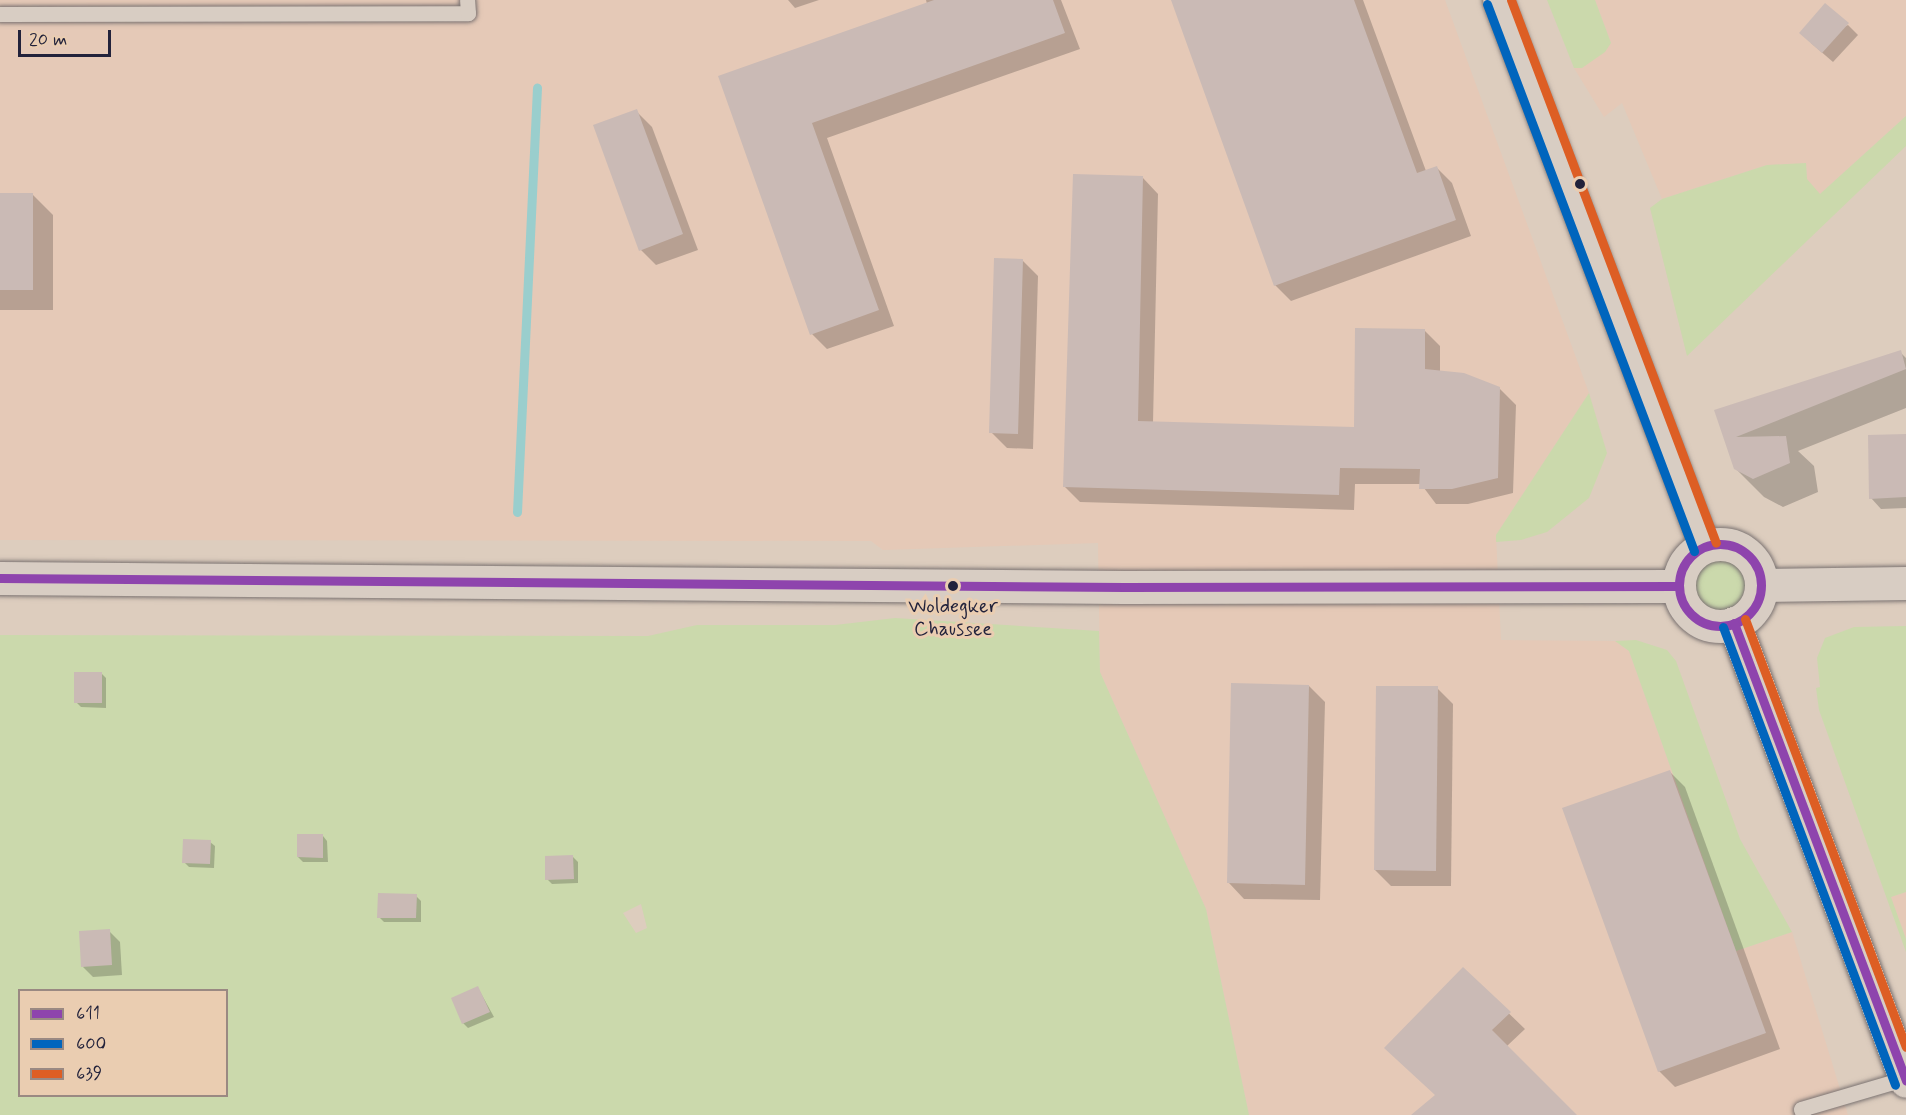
<!DOCTYPE html>
<html>
<head>
<meta charset="utf-8">
<style>
	body { margin:0 }
	#map { position:relative; width:1906px; height:1115px; overflow:hidden; background:#ddcdbe; font-family:Mynerve,sans-serif }
	div>[style] { position:absolute }
	.built>* { inset:0; background:#e5c9b7 }
	.green>* { inset:0; background:#cbd9ac }
	.round { border-radius:50% }
	.shadow>* { inset:0; background:#0003 }
	.stream>* { height:9px; margin:-4.5px; padding:0 4.5px; transform-origin:4.5px; border-radius:4.5px; background:#9acecd }
	.building>* { inset:0; background:#cabab5 }
	.roads { filter:drop-shadow(0 0 2px #7b7372) drop-shadow(0 0 2px #7b7372) }
	.lane>* { height:15px; margin:-7.5px; padding:0 7.5px; transform-origin:7.5px; border-radius:7.5px; background:#d8cdc3 }
	.street>* { height:30px; margin:-15px; padding:0 15px; transform-origin:15px; border-radius:15px; background:#d8cdc3 }
	.secondary>* { height:33px; margin:-16.5px; padding:0 16.5px; transform-origin:16.5px; border-radius:16.5px; background:#d8cdc3 }
	.secondary>.ring { margin:-16.5px; padding:0; box-sizing:content-box; background:none; border:33px solid #d8cdc3; border-radius:50% }
	.bus-1>* { height:9px; margin:-4.5px; padding:0 4.5px; transform-origin:4.5px; border-radius:4.5px; background:#8e44ad }
	.bus-1>.ring { margin:-4.5px; padding:0; box-sizing:content-box; background:none; border:9px solid #8e44ad; border-radius:50% }
	.bus-2>* { height:9px; margin:-4.5px; padding:0 4.5px; transform-origin:4.5px; border-radius:4.5px; background:#0065bd }
	.bus-3>* { height:9px; margin:-4.5px; padding:0 4.5px; transform-origin:4.5px; border-radius:4.5px; background:#dd5e24 }
	.dots>* { width:16px; height:16px; translate:-50% -50%; box-sizing:border-box; border:3px solid #eacdb1; border-radius:50% }
	span { translate:-50% -50%; white-space:nowrap; text-align:center; line-height:1.15; -webkit-text-stroke:6px #eacdb1; paint-order:stroke }
	.bus-label { font-size:20px; color:#22223b }
	.legend { position:absolute; left:18px; top:989px; width:210px; height:108px; box-sizing:border-box; background:#eacdb1; border:2px solid #9a8982; margin:0; padding:8px 10px; list-style:none; font-size:18px; color:#22223b }
	.legend li { display:flex; align-items:center; gap:12px; height:30px }
	.legend b { width:30px; border:2px solid #9a8982 }
	.scale { position:absolute; left:18px; top:30px; width:93px; height:27px; box-sizing:border-box; border:3px solid #22223b; border-top:0; padding-left:8px; font-size:18px; line-height:21px; white-space:nowrap; color:#22223b; -webkit-text-stroke:4px #eacdb1; paint-order:stroke }
</style>
</head>
<body>
<div id="map">
	<div class="built">
		<i style="clip-path:polygon(0 0,1445px 0,1589px 393px,1496px 535px,1501px 640px,1615px 641px,1629px 651px,1736px 951px,1792px 932px,1848px 1115px,1249px 1115px,1206px 909px,1100px 672px,1098px 543px,883px 550px,871px 541px,0 540px)"></i>
		<i style="clip-path:polygon(1595px 0,1906px 0,1906px 116px,1819px 195px,1807px 179px,1806px 164px,1767px 165px,1662px 199px,1622px 103px,1604px 117px,1574px 68px,1582px 68px,1611px 43px)"></i>
		<i style="clip-path:polygon(1906px 892px,1906px 939px,1890px 897px)"></i>
	</div>
	<div class="green">
		<i style="clip-path:polygon(1547px 0,1595px 0,1611px 43px,1605px 52px,1582px 68px,1574px 68px)"></i>
		<i style="clip-path:polygon(1906px 116px,1906px 146px,1687px 356px,1650px 208px,1662px 199px,1767px 165px,1806px 163px,1807px 179px,1820px 194px)"></i>
		<i style="clip-path:polygon(1589px 393px,1607px 453px,1589px 498px,1547px 532px,1521px 540px,1496px 542px,1496px 535px)"></i>
		<i class="round" style="left:1693px;top:559px;width:52px;height:52px"></i>
		<i style="clip-path:polygon(evenodd,895px 618px,1099px 631px,1100px 672px,1206px 909px,1249px 1115px,0 1115px,0 635px,648px 636px,697px 625px,835px 625px,895px 618px,641px 904px,647px 928px,636px 933px,623px 913px,641px 904px,895px 618px,20px 990px,226px 990px,226px 1096px,20px 1096px,20px 990px)"></i>
		<i style="clip-path:polygon(1906px 626px,1906px 892px,1891px 897px,1906px 939px,1906px 952px,1819px 710px,1816px 688px,1820px 687px,1817px 658px,1825px 638px,1854px 627px)"></i>
		<i style="clip-path:polygon(1636px 640px,1667px 650px,1676px 661px,1740px 839px,1792px 932px,1736px 951px,1629px 651px,1615px 641px)"></i>
	</div>
	<div class="shadow">
		<i style="clip-path:polygon(788px 0,819px 0,795px 8px)"></i>
		<i style="clip-path:polygon(926px 0,1061px 0,1080px 49px,827px 138px,894px 326px,827px 349px,812px 334px,720px 77px,927px 4px)"></i>
		<i style="clip-path:polygon(1172px 0,1363px 0,1426px 171px,1436px 167px,1452px 183px,1471px 236px,1291px 301px,1275px 285px)"></i>
		<i style="clip-path:polygon(1848px 25px,1858px 35px,1833px 62px,1811px 43px)"></i>
		<i style="clip-path:polygon(636px 111px,652px 127px,698px 250px,656px 265px,641px 250px)"></i>
		<i style="clip-path:polygon(1143px 178px,1158px 194px,1153px 423px,1356px 429px,1424px 330px,1440px 346px,1440px 372px,1500px 389px,1516px 405px,1513px 493px,1468px 504px,1436px 504px,1421px 484px,1355px 484px,1354px 510px,1080px 502px,1064px 486px)"></i>
		<i style="clip-path:polygon(0 195px,33px 195px,53px 215px,53px 310px,0 310px)"></i>
		<i style="clip-path:polygon(1022px 260px,1038px 276px,1033px 449px,1007px 448px,991px 432px)"></i>
		<i style="clip-path:polygon(1900px 352px,1906px 358px,1906px 408px,1798px 451px,1814px 466px,1818px 492px,1783px 507px,1764px 497px,1735px 468px,1716px 411px)"></i>
		<i style="clip-path:polygon(1906px 436px,1906px 508px,1881px 509px,1871px 498px)"></i>
		<i style="clip-path:polygon(101px 673px,106px 678px,106px 708px,81px 707px,76px 702px)"></i>
		<i style="clip-path:polygon(1309px 686px,1325px 702px,1320px 900px,1244px 899px,1229px 883px)"></i>
		<i style="clip-path:polygon(1437px 688px,1453px 704px,1451px 886px,1391px 886px,1375px 870px)"></i>
		<i style="clip-path:polygon(1669px 771px,1685px 787px,1780px 1049px,1675px 1087px,1659px 1071px)"></i>
		<i style="clip-path:polygon(323px 836px,327px 841px,328px 862px,303px 862px,298px 857px)"></i>
		<i style="clip-path:polygon(210px 842px,215px 846px,214px 868px,189px 867px,184px 862px)"></i>
		<i style="clip-path:polygon(573px 857px,578px 862px,578px 883px,552px 884px,547px 879px)"></i>
		<i style="clip-path:polygon(416px 896px,421px 901px,421px 922px,384px 922px,379px 917px)"></i>
		<i style="clip-path:polygon(109px 931px,120px 942px,122px 975px,93px 977px,83px 967px)"></i>
		<i style="clip-path:polygon(1463px 969px,1525px 1029px,1507px 1046px,1575px 1115px,1433px 1115px)"></i>
		<i style="clip-path:polygon(478px 988px,494px 1017px,468px 1028px,463px 1023px)"></i>
	</div>
	<div class="stream">
		<i style="left:517px;top:512px;width:425px;rotate:-87.3deg"></i>
	</div>
	<div class="building">
		<i style="clip-path:polygon(934px 0,1053px 0,1065px 33px,812px 123px,879px 310px,810px 335px,718px 76px)"></i>
		<i style="clip-path:polygon(1171px 0,1354px 0,1417px 173px,1437px 166px,1456px 220px,1274px 286px)"></i>
		<i style="clip-path:polygon(1825px 3px,1849px 23px,1822px 53px,1799px 33px)"></i>
		<i style="clip-path:polygon(637px 109px,683px 234px,639px 251px,593px 125px)"></i>
		<i style="clip-path:polygon(1073px 174px,1143px 176px,1138px 421px,1354px 427px,1355px 328px,1425px 329px,1425px 369px,1464px 373px,1500px 387px,1498px 478px,1452px 489px,1419px 489px,1420px 469px,1340px 468px,1339px 495px,1063px 487px)"></i>
		<i style="clip-path:polygon(0 193px,33px 193px,33px 290px,0 290px)"></i>
		<i style="clip-path:polygon(994px 258px,1023px 259px,1018px 434px,989px 433px)"></i>
		<i style="clip-path:polygon(1901px 350px,1906px 369px,1736px 437px,1786px 436px,1790px 463px,1753px 479px,1734px 469px,1714px 410px)"></i>
		<i style="clip-path:polygon(1906px 434px,1906px 497px,1869px 499px,1868px 435px)"></i>
		<i style="clip-path:polygon(74px 672px,102px 672px,102px 703px,74px 703px)"></i>
		<i style="clip-path:polygon(1231px 683px,1309px 685px,1305px 885px,1227px 883px)"></i>
		<i style="clip-path:polygon(1376px 686px,1438px 686px,1436px 871px,1374px 870px)"></i>
		<i style="clip-path:polygon(1670px 770px,1766px 1033px,1658px 1072px,1562px 808px)"></i>
		<i style="clip-path:polygon(297px 834px,323px 834px,323px 858px,297px 857px)"></i>
		<i style="clip-path:polygon(183px 839px,211px 840px,210px 864px,182px 863px)"></i>
		<i style="clip-path:polygon(573px 855px,574px 879px,545px 880px,545px 856px)"></i>
		<i style="clip-path:polygon(378px 893px,417px 894px,416px 918px,377px 918px)"></i>
		<i style="clip-path:polygon(110px 929px,112px 965px,81px 967px,79px 931px)"></i>
		<i style="clip-path:polygon(1463px 967px,1511px 1012px,1492px 1030px,1577px 1115px,1411px 1115px,1435px 1095px,1384px 1048px)"></i>
		<i style="clip-path:polygon(478px 986px,490px 1012px,462px 1024px,451px 998px)"></i>
	</div>
	<div class="roads">
		<div class="lane">
			<i style="left:0;top:14px;width:468px;rotate:-0.1deg"></i>
			<i style="left:468px;top:13px;width:13px;rotate:-94deg"></i>
			<i style="left:1803px;top:1115px;width:6px;rotate:-108deg"></i>
			<i style="left:1801px;top:1109px;width:109px;rotate:-16.4deg"></i>
		</div>
		<div class="street">
			<i style="left:1498px;top:0;width:585px;rotate:69.27deg"></i>
		</div>
		<div class="secondary">
			<i class="ring" style="left:1679px;top:544px;width:49px;height:49px"></i>
			<i style="left:0;top:578px;width:1124px;rotate:0.46deg"></i>
			<i style="left:1124px;top:587px;width:555px;rotate:-0.1deg"></i>
			<i style="left:1761px;top:585px;width:145px;rotate:-0.8deg"></i>
			<i style="left:1734px;top:623px;width:489px;rotate:69.4deg"></i>
		</div>
	</div>
	<div class="bus-1">
		<i class="ring" style="left:1679px;top:544px;width:73px;height:73px"></i>
		<i style="left:0;top:578px;width:1124px;rotate:0.46deg"></i>
		<i style="left:1124px;top:587px;width:555px;rotate:-0.1deg"></i>
		<i style="left:1734px;top:623px;width:489px;rotate:69.4deg"></i>
	</div>
	<div class="bus-2">
		<i style="left:1487px;top:4px;width:585px;rotate:69.27deg"></i>
		<i style="left:1723px;top:627px;width:489px;rotate:69.4deg"></i>
	</div>
	<div class="bus-3">
		<i style="left:1511px;top:0;width:580px;rotate:69.32deg"></i>
		<i style="left:1745px;top:619px;width:457px;rotate:69.4deg"></i>
	</div>
	<div class="dots">
		<i style="left:1580px;top:184px;background:#22223b"></i>
		<i style="left:953px;top:586px;background:#22223b"></i>
	</div>
	<div class="bus-label">
		<span style="left:953px;top:618px">Woldegker<br>Chaussee</span>
	</div>
	<ul class="legend">
	<li><b style="height:8px;background:#8e44ad"></b>611</li>
	<li><b style="height:8px;background:#0065bd"></b>600</li>
	<li><b style="height:8px;background:#dd5e24"></b>639</li>
	</ul>
	<div class="scale">20 m</div>
</div>
</body>
</html>
